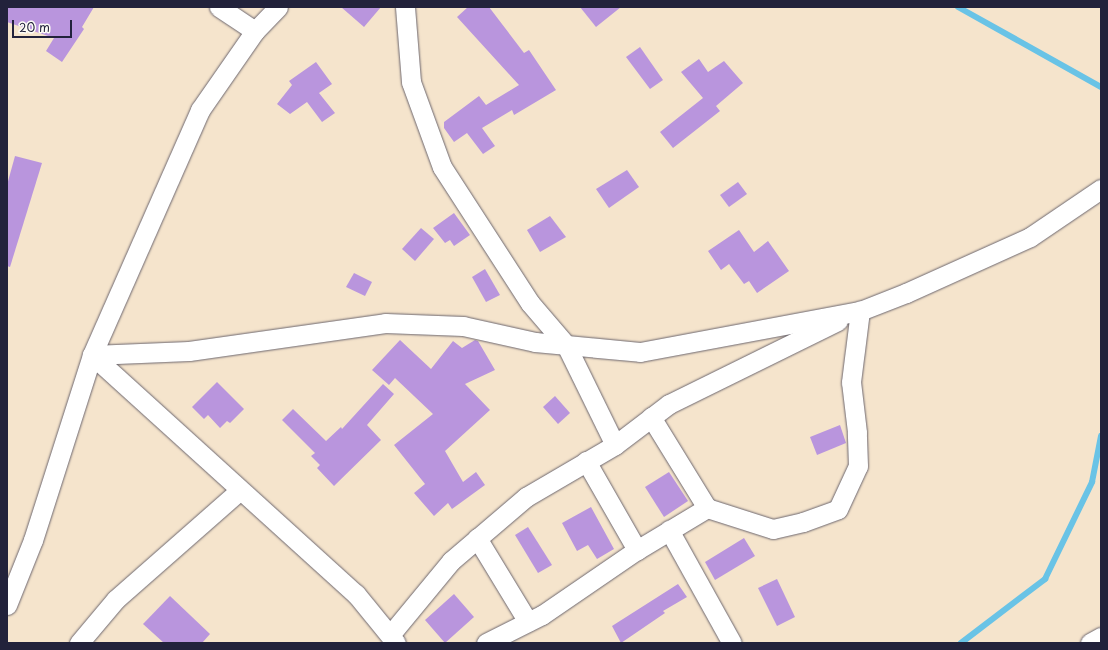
<!DOCTYPE html>
<html>
<head>
<meta charset="utf-8">
<style>
	body { margin:0 }
	#map { position:relative; width:1108px; height:650px; overflow:hidden; background:#f5e4cc; font-family:"Playpen Sans",sans-serif }
	div>[style] { position:absolute }
	.stream>* { height:6px; margin:-3px; padding:0 3px; transform-origin:3px; border-radius:3px; background:#69c3e6 }
	.building>* { inset:0; background:#b995dd }
	.roads { filter:drop-shadow(0 0 1px #6c666e) drop-shadow(0 0 1px #6c666e) }
	.street>* { height:19px; margin:-9.5px; padding:0 9.5px; transform-origin:9.5px; border-radius:9.5px; background:#fff }
	span { translate:-50% -50%; white-space:nowrap; text-align:center; line-height:1.15; -webkit-text-stroke:3px #fdfcf7; paint-order:stroke }
	.frame { position:absolute; inset:0; border:8px solid #22223b; pointer-events:none }
	.scale { position:absolute; left:12px; top:20px; width:60px; height:18px; box-sizing:border-box; border:2px solid #22223b; border-top:0; padding-left:5px; font-size:12px; line-height:14px; white-space:nowrap; color:#22223b; -webkit-text-stroke:3px #fdfcf7; paint-order:stroke }
</style>
</head>
<body>
<div id="map">
	<div class="stream">
		<i style="left:958px;top:7px;width:164px;rotate:29.2deg"></i>
		<i style="left:961px;top:643px;width:106px;rotate:-37.3deg"></i>
		<i style="left:1045px;top:579px;width:108px;rotate:-64.1deg"></i>
		<i style="left:1092px;top:482px;width:47px;rotate:-78.9deg"></i>
	</div>
	<div class="building">
		<i style="clip-path:polygon(7px 7px,94px 7px,82px 27px,84px 29px,62px 62px,46px 51px,54px 38px,7px 22px)"></i>
		<i style="clip-path:polygon(341px 7px,381px 7px,364px 27px)"></i>
		<i style="clip-path:polygon(468px 7px,489px 7px,524px 53px,529px 50px,556px 90px,514px 115px,512px 110px,482px 128px,495px 146px,483px 154px,467px 133px,454px 142px,444px 128px,444px 122px,479px 96px,486px 105px,519px 85px,457px 17px)"></i>
		<i style="clip-path:polygon(580px 7px,621px 7px,596px 27px)"></i>
		<i style="clip-path:polygon(640px 47px,663px 80px,650px 89px,626px 57px)"></i>
		<i style="clip-path:polygon(699px 59px,708px 72px,724px 61px,743px 83px,716px 106px,720px 111px,673px 148px,660px 132px,703px 98px,681px 72px)"></i>
		<i style="clip-path:polygon(316px 62px,332px 84px,319px 93px,335px 113px,322px 122px,307px 102px,290px 114px,277px 104px,292px 85px,289px 81px)"></i>
		<i style="clip-path:polygon(15px 156px,42px 163px,10px 267px,7px 266px,7px 185px)"></i>
		<i style="clip-path:polygon(627px 170px,639px 187px,609px 208px,596px 189px)"></i>
		<i style="clip-path:polygon(738px 182px,747px 194px,729px 207px,720px 195px)"></i>
		<i style="clip-path:polygon(454px 213px,470px 235px,454px 246px,450px 240px,445px 243px,433px 228px)"></i>
		<i style="clip-path:polygon(550px 216px,566px 237px,540px 252px,527px 230px)"></i>
		<i style="clip-path:polygon(421px 228px,434px 239px,415px 261px,402px 249px)"></i>
		<i style="clip-path:polygon(739px 230px,754px 252px,768px 241px,789px 271px,757px 293px,749px 281px,744px 284px,729px 264px,721px 270px,708px 251px)"></i>
		<i style="clip-path:polygon(485px 269px,500px 295px,486px 302px,472px 277px)"></i>
		<i style="clip-path:polygon(354px 273px,372px 282px,365px 296px,346px 287px)"></i>
		<i style="clip-path:polygon(400px 340px,431px 369px,453px 341px,462px 348px,475px 340px,478px 341px,495px 370px,465px 384px,490px 410px,445px 451px,463px 482px,476px 472px,485px 485px,452px 509px,448px 503px,434px 516px,414px 493px,425px 484px,394px 445px,433px 414px,395px 378px,389px 385px,372px 370px)"></i>
		<i style="clip-path:polygon(217px 382px,244px 409px,230px 423px,227px 421px,220px 428px,208px 415px,204px 419px,192px 407px)"></i>
		<i style="clip-path:polygon(383px 384px,394px 394px,367px 425px,381px 440px,334px 486px,317px 468px,320px 465px,311px 456px,315px 453px,282px 420px,293px 409px,326px 441px,341px 427px,342px 429px)"></i>
		<i style="clip-path:polygon(555px 396px,570px 413px,558px 424px,543px 407px)"></i>
		<i style="clip-path:polygon(840px 425px,846px 443px,817px 455px,810px 437px)"></i>
		<i style="clip-path:polygon(669px 472px,688px 501px,664px 517px,645px 487px)"></i>
		<i style="clip-path:polygon(591px 507px,614px 549px,597px 559px,588px 545px,577px 551px,562px 523px)"></i>
		<i style="clip-path:polygon(528px 527px,552px 565px,538px 573px,515px 535px)"></i>
		<i style="clip-path:polygon(744px 538px,755px 556px,715px 580px,705px 562px)"></i>
		<i style="clip-path:polygon(777px 579px,795px 617px,777px 626px,758px 588px)"></i>
		<i style="clip-path:polygon(678px 584px,687px 597px,663px 611px,665px 613px,621px 643px,612px 626px)"></i>
		<i style="clip-path:polygon(454px 594px,474px 617px,445px 643px,425px 620px)"></i>
		<i style="clip-path:polygon(170px 596px,210px 634px,202px 643px,164px 643px,143px 624px)"></i>
	</div>
	<div class="roads">
		<div class="street">
			<i style="left:219px;top:7px;width:43px;rotate:33.7deg"></i>
			<i style="left:405px;top:7px;width:75px;rotate:85.4deg"></i>
			<i style="left:411px;top:82px;width:90px;rotate:70deg"></i>
			<i style="left:442px;top:167px;width:162px;rotate:57.1deg"></i>
			<i style="left:530px;top:303px;width:55px;rotate:49.4deg"></i>
			<i style="left:566px;top:345px;width:111px;rotate:63.9deg"></i>
			<i style="left:92px;top:355px;width:97px;rotate:-2.4deg"></i>
			<i style="left:189px;top:351px;width:198px;rotate:-8.1deg"></i>
			<i style="left:385px;top:323px;width:78px;rotate:2.2deg"></i>
			<i style="left:463px;top:326px;width:74px;rotate:12.5deg"></i>
			<i style="left:535px;top:342px;width:105px;rotate:5.4deg"></i>
			<i style="left:640px;top:352px;width:224px;rotate:-10.6deg"></i>
			<i style="left:860px;top:311px;width:49px;rotate:-21.4deg"></i>
			<i style="left:906px;top:293px;width:136px;rotate:-24.3deg"></i>
			<i style="left:1030px;top:237px;width:86px;rotate:-34.1deg"></i>
			<i style="left:92px;top:355px;width:356px;rotate:42.2deg"></i>
			<i style="left:356px;top:594px;width:63px;rotate:50.8deg"></i>
			<i style="left:651px;top:417px;width:107px;rotate:58.4deg"></i>
			<i style="left:707px;top:508px;width:69px;rotate:17.7deg"></i>
			<i style="left:773px;top:529px;width:31px;rotate:-13deg"></i>
			<i style="left:803px;top:522px;width:37px;rotate:-20deg"></i>
			<i style="left:838px;top:509px;width:47px;rotate:-65.1deg"></i>
			<i style="left:858px;top:466px;width:34px;rotate:-92deg"></i>
			<i style="left:857px;top:432px;width:50px;rotate:-96.8deg"></i>
			<i style="left:851px;top:382px;width:72px;rotate:-82.8deg"></i>
			<i style="left:586px;top:461px;width:103px;rotate:60.2deg"></i>
			<i style="left:669px;top:530px;width:129px;rotate:60.9deg"></i>
			<i style="left:477px;top:538px;width:98px;rotate:58.7deg"></i>
			<i style="left:7px;top:605px;width:70px;rotate:-68.2deg"></i>
			<i style="left:33px;top:540px;width:194px;rotate:-72.3deg"></i>
			<i style="left:92px;top:355px;width:268px;rotate:-66.2deg"></i>
			<i style="left:200px;top:110px;width:96px;rotate:-55.2deg"></i>
			<i style="left:255px;top:31px;width:33px;rotate:-46deg"></i>
			<i style="left:390px;top:635px;width:96px;rotate:-50.5deg"></i>
			<i style="left:451px;top:561px;width:99px;rotate:-40.5deg"></i>
			<i style="left:526px;top:497px;width:103px;rotate:-30.3deg"></i>
			<i style="left:615px;top:445px;width:68px;rotate:-37.2deg"></i>
			<i style="left:669px;top:404px;width:188px;rotate:-26.2deg"></i>
			<i style="left:79px;top:643px;width:57px;rotate:-49.9deg"></i>
			<i style="left:116px;top:599px;width:165px;rotate:-41.3deg"></i>
			<i style="left:486px;top:643px;width:63px;rotate:-26.6deg"></i>
			<i style="left:542px;top:615px;width:115px;rotate:-34.4deg"></i>
			<i style="left:637px;top:550px;width:82px;rotate:-31deg"></i>
			<i style="left:1090px;top:643px;width:13px;rotate:-29deg"></i>
		</div>
	</div>
	<div class="frame"></div>
	<div class="scale">20 m</div>
</div>
</body>
</html>
